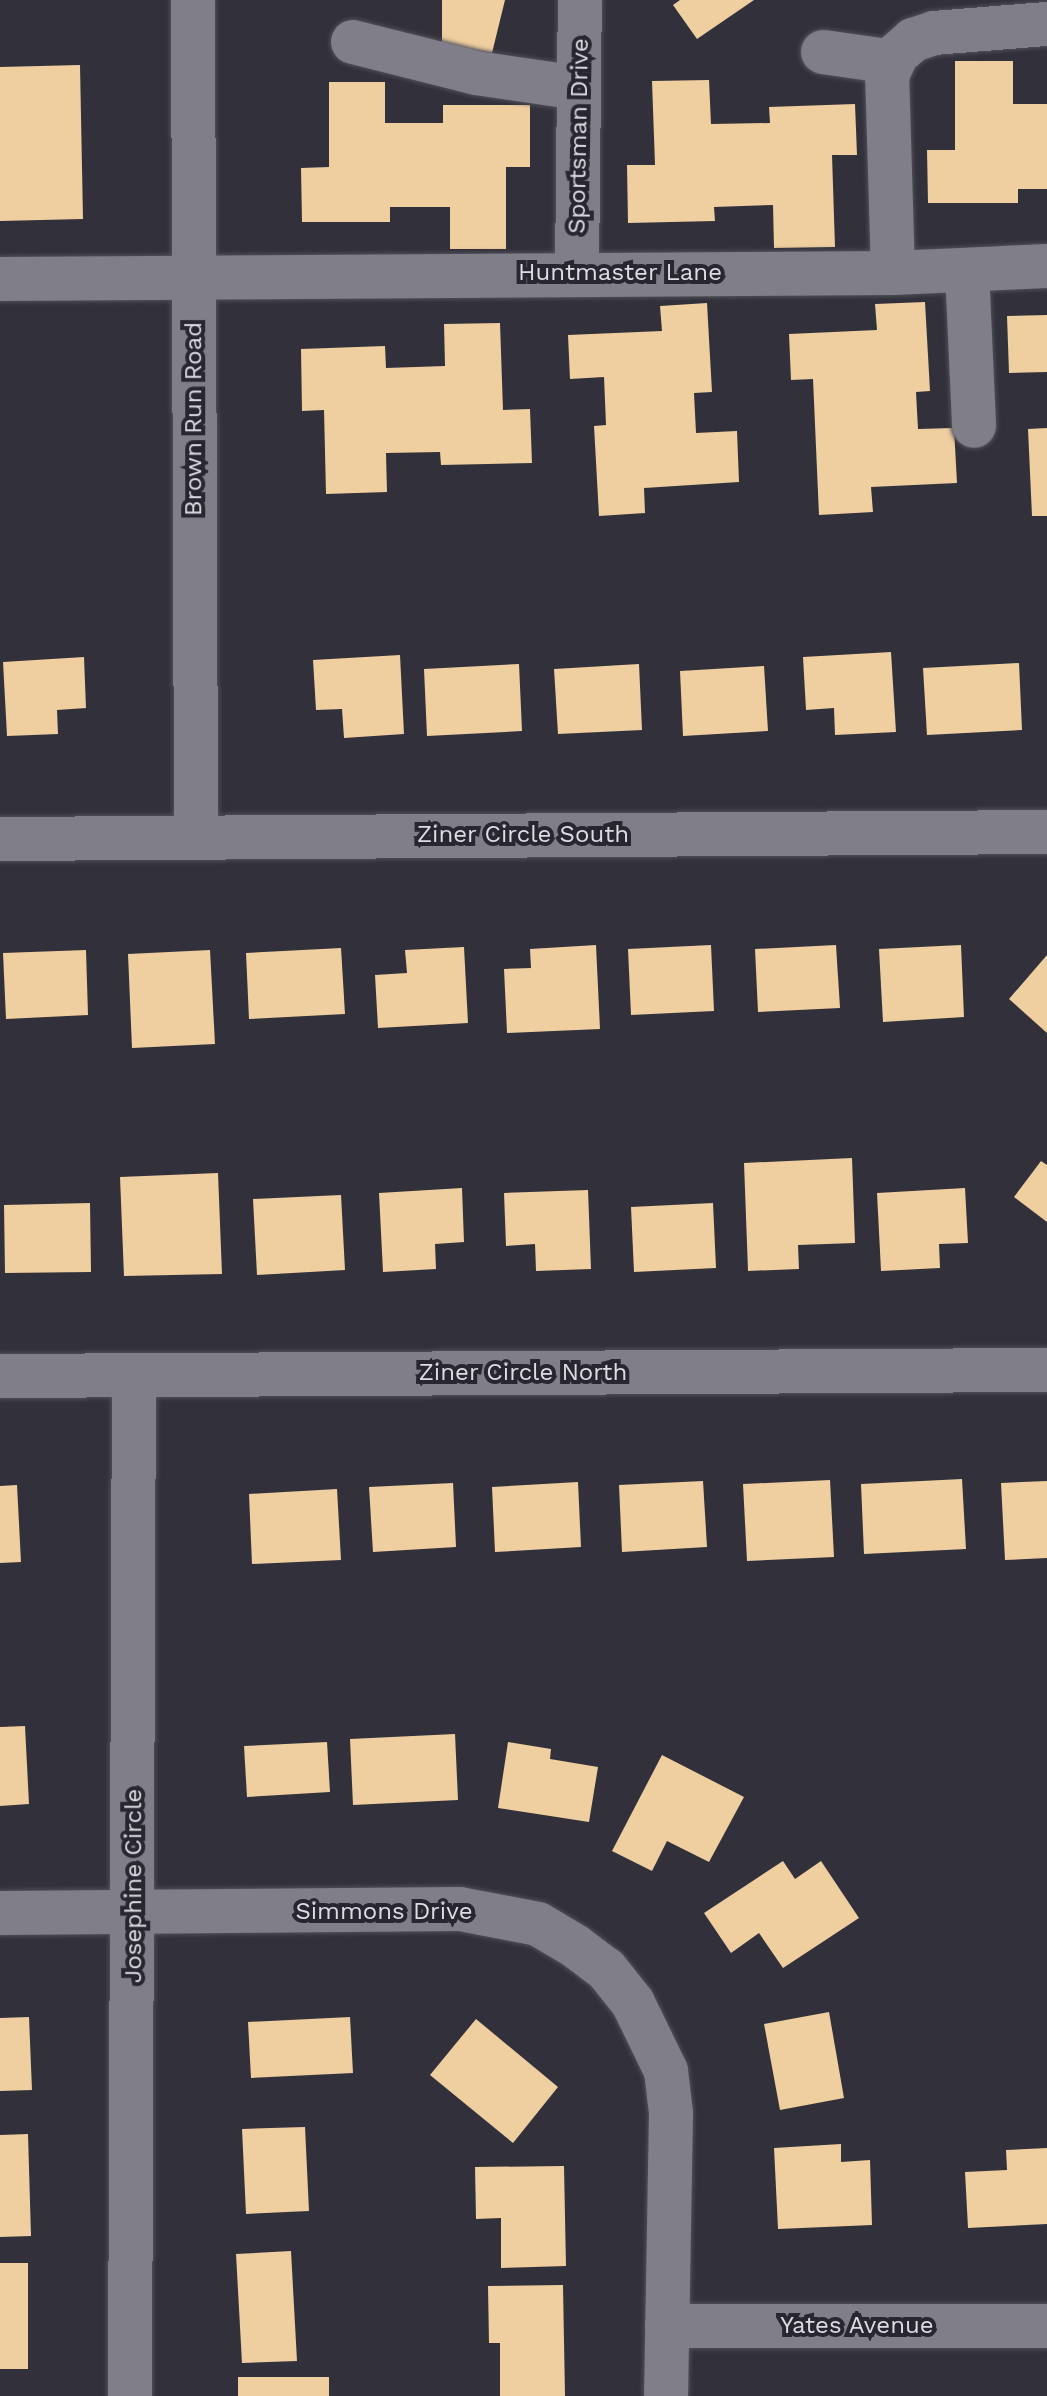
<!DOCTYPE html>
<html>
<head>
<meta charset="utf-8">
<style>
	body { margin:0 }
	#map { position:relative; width:1047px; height:2396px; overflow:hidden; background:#32313b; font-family:"Work Sans",sans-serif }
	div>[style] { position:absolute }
	.building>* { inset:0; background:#efcea0 }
	.roads { filter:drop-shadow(0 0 2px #505058) drop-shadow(0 0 2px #505058) }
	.minor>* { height:44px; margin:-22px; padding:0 22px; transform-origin:22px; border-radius:22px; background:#7f7e89 }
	span { translate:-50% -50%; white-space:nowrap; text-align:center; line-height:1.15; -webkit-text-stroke:8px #282731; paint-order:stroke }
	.street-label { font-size:24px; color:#dcdce2 }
</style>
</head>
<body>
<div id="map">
	<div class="building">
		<i style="clip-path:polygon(442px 0,505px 0,492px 53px,442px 44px)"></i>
		<i style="clip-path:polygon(680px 0,754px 0,697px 39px,673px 5px)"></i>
		<i style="clip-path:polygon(955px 61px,1013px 61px,1013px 104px,1047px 104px,1047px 189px,1018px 189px,1018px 203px,928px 203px,927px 150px,955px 150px)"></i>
		<i style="clip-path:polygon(80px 65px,83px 219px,0 221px,0 67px)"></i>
		<i style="clip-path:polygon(709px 80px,711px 124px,770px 123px,769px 107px,855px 104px,857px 155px,832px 155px,835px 247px,774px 248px,773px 205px,714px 207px,715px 221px,628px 223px,627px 165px,655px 165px,652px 81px)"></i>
		<i style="clip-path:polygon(329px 82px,385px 82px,385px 123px,443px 123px,443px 105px,530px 105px,530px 167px,506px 167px,506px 249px,450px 249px,450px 207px,390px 207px,390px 222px,302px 222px,301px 168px,329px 167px)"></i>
		<i style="clip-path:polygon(925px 302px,930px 391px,916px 392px,918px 429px,954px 428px,957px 483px,871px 487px,873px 512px,819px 515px,813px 379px,791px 380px,789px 334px,877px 330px,875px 304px)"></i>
		<i style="clip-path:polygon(707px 303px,712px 392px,694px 393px,696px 433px,737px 431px,739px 482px,644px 488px,645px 513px,599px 516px,594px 426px,606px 425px,604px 377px,570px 379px,568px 335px,662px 331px,660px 306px)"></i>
		<i style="clip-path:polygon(1047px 315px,1047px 372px,1009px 373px,1007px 316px)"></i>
		<i style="clip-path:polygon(500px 323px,503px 410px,530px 409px,532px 463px,441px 465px,440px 452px,386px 453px,387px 492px,326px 494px,324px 410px,302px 411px,301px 349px,385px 346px,386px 368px,445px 366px,444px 324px)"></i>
		<i style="clip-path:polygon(1047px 428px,1047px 516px,1032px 516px,1028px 429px)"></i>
		<i style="clip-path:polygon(891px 652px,896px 732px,835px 735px,834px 708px,806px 710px,803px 657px)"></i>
		<i style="clip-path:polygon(400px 655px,404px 734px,344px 738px,342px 709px,316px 710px,313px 660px)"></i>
		<i style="clip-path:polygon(84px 657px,86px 708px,57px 710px,58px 734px,7px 736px,3px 662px)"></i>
		<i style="clip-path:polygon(1019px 663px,1022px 730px,927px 735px,923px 668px)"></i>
		<i style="clip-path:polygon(519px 664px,522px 731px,427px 736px,424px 669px)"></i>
		<i style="clip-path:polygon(639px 664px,642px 730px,558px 734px,554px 669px)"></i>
		<i style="clip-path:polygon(764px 666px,768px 731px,683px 736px,680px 671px)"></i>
		<i style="clip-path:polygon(596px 945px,600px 1029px,507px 1033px,504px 969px,531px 968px,530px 949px)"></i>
		<i style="clip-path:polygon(711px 945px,714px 1011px,631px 1015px,628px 949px)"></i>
		<i style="clip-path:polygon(836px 945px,840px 1008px,758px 1012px,755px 949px)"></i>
		<i style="clip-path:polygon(961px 945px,964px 1017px,883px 1022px,879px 949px)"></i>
		<i style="clip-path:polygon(464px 947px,468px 1023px,378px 1028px,375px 975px,407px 973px,405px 950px)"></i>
		<i style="clip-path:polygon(341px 948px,345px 1014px,249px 1019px,246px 953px)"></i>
		<i style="clip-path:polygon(86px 950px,88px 1015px,6px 1019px,3px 953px)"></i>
		<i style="clip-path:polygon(210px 950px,215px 1044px,132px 1048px,128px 954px)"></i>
		<i style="clip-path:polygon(1047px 955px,1047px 1033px,1009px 999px)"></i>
		<i style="clip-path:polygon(852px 1158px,855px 1243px,798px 1245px,799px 1269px,748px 1271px,744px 1163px)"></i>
		<i style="clip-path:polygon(1041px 1161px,1047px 1165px,1047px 1222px,1014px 1197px)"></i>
		<i style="clip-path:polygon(218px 1173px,222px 1274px,124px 1276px,120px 1177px)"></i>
		<i style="clip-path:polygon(462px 1188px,464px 1242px,435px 1244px,436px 1269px,383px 1272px,379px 1193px)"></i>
		<i style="clip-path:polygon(965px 1188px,968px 1243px,939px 1244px,940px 1268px,881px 1271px,877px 1193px)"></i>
		<i style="clip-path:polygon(588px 1190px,591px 1269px,536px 1271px,535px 1244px,506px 1246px,504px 1193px)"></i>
		<i style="clip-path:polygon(341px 1195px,345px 1270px,257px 1275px,253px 1199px)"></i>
		<i style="clip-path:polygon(90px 1203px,91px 1272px,5px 1273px,4px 1205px)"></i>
		<i style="clip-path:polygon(713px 1203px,716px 1268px,634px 1272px,631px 1207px)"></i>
		<i style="clip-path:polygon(962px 1479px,966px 1549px,864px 1554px,861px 1484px)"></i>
		<i style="clip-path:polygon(830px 1480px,834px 1557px,747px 1561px,743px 1484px)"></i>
		<i style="clip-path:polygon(703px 1481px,707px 1547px,622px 1552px,619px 1485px)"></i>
		<i style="clip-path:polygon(1047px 1481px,1047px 1558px,1005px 1560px,1001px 1483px)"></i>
		<i style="clip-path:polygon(578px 1482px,581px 1547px,495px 1552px,492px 1487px)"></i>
		<i style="clip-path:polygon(453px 1483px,456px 1547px,373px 1552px,369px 1487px)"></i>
		<i style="clip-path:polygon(17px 1485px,21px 1562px,0 1563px,0 1486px)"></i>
		<i style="clip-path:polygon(337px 1489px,341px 1560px,252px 1564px,249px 1494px)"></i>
		<i style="clip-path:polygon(25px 1726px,29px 1804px,0 1806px,0 1727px)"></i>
		<i style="clip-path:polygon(455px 1734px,458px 1800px,353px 1805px,350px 1739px)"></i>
		<i style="clip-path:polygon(327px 1742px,330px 1792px,247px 1797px,244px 1746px)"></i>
		<i style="clip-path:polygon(508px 1742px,551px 1749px,550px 1759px,598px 1767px,589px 1822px,498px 1808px)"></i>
		<i style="clip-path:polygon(662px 1755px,744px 1797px,709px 1862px,667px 1841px,652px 1871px,612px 1851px)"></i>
		<i style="clip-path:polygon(783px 1861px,795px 1879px,821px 1861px,859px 1918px,783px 1968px,759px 1933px,731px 1953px,704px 1913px)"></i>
		<i style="clip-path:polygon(829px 2012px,844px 2098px,780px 2110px,764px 2024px)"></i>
		<i style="clip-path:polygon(29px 2017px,32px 2090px,0 2091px,0 2018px)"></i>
		<i style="clip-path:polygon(350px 2017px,353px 2073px,251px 2078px,248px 2022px)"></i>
		<i style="clip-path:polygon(476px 2019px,558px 2087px,513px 2143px,430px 2075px)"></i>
		<i style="clip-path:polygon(305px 2127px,309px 2211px,246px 2214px,242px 2129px)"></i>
		<i style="clip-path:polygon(28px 2134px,31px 2236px,0 2237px,0 2135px)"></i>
		<i style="clip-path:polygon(841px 2144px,841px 2162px,870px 2160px,872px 2225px,778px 2229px,774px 2148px)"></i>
		<i style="clip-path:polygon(1047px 2148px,1047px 2224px,968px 2228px,965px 2172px,1007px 2170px,1006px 2150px)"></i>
		<i style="clip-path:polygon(564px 2166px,566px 2266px,501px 2268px,501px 2218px,476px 2219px,475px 2167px)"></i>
		<i style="clip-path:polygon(291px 2251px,297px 2361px,242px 2363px,236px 2254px)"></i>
		<i style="clip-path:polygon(0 2263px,28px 2263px,28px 2369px,0 2369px)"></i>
		<i style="clip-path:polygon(563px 2285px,565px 2396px,500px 2396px,500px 2343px,489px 2343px,488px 2286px)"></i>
		<i style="clip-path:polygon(238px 2377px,329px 2377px,329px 2396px,238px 2396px)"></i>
	</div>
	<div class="roads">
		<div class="minor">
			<i style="left:193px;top:0;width:837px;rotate:89.79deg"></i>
			<i style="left:353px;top:42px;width:127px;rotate:14.1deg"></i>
			<i style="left:476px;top:73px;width:104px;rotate:8.3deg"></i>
			<i style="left:823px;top:52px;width:71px;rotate:8.1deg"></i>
			<i style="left:967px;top:270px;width:156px;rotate:87.4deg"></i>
			<i style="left:577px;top:272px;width:272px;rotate:-89.4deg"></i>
			<i style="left:893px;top:273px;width:197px;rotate:-91.7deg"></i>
			<i style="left:887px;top:76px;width:23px;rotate:-67deg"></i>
			<i style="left:896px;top:55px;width:23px;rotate:-41deg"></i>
			<i style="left:913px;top:40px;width:22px;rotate:-18deg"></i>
			<i style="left:934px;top:33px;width:113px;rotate:-4.6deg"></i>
			<i style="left:0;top:279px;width:893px;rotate:-0.38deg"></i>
			<i style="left:893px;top:273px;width:154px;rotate:-2.6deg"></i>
			<i style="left:0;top:839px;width:1047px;rotate:-0.38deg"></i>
			<i style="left:0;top:1376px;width:1047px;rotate:-0.33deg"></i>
			<i style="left:0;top:1913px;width:460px;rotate:-0.5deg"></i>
			<i style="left:460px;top:1909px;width:79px;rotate:10.9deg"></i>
			<i style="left:538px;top:1924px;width:43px;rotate:30.7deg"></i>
			<i style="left:575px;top:1946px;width:39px;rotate:37deg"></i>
			<i style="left:606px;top:1969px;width:43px;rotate:51.5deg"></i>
			<i style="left:633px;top:2003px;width:76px;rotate:64.1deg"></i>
			<i style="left:666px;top:2071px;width:42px;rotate:83.2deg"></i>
			<i style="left:671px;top:2113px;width:283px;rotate:91deg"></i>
			<i style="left:667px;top:2326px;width:380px"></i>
			<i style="left:130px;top:2396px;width:1021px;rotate:-89.78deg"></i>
		</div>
	</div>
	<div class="street-label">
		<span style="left:579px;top:136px;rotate:-89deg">Sportsman Drive</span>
		<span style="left:620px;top:273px">Huntmaster Lane</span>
		<span style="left:194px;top:419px;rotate:-90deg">Brown Run Road</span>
		<span style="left:523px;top:835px">Ziner Circle South</span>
		<span style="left:523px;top:1373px">Ziner Circle North</span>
		<span style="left:134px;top:1886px;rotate:-90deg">Josephine Circle</span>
		<span style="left:384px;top:1912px">Simmons Drive</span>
		<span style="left:857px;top:2326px">Yates Avenue</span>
	</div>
</div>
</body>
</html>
